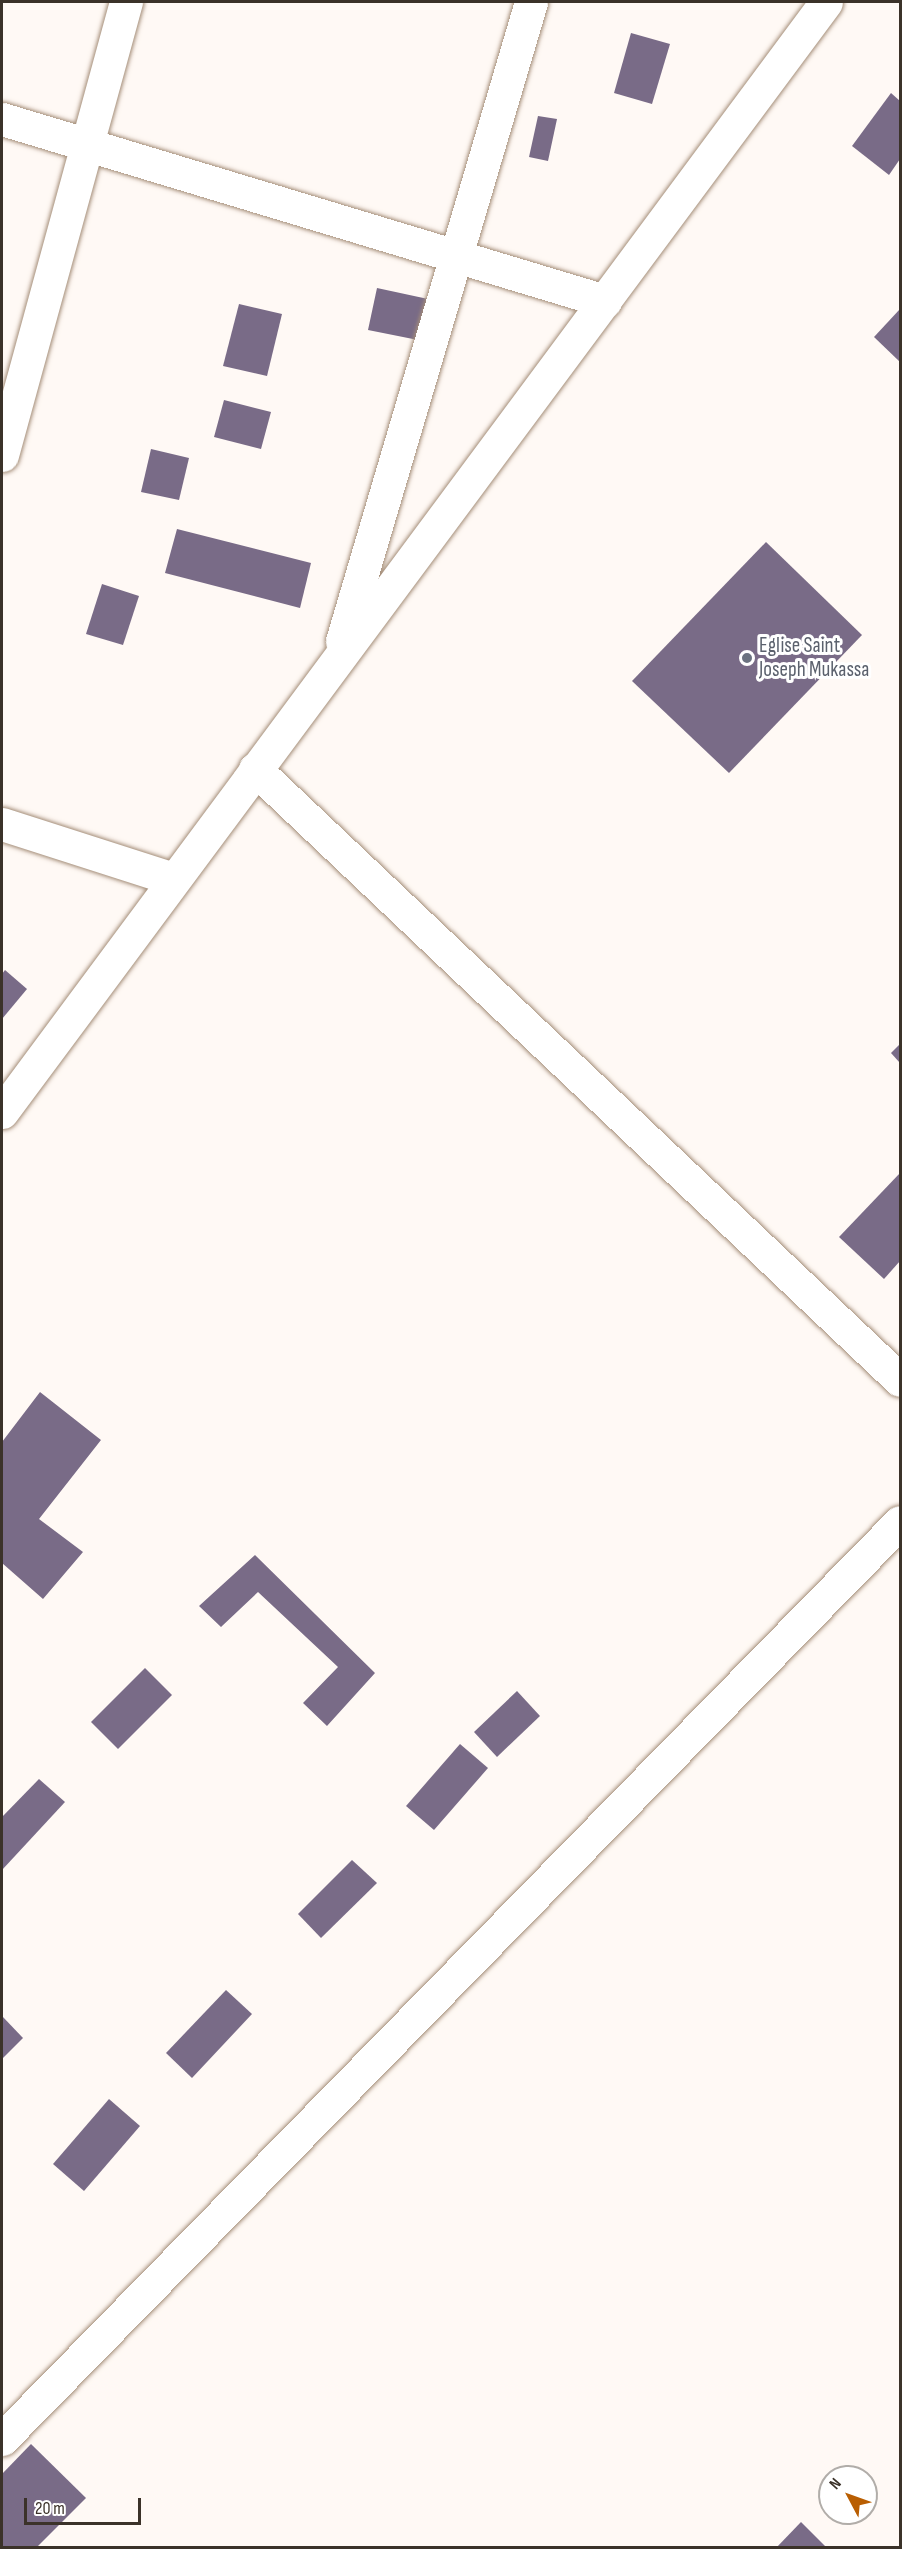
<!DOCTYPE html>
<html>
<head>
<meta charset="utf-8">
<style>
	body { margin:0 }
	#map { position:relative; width:902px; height:2549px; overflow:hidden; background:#fff9f5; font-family:"Sofia Sans Condensed",sans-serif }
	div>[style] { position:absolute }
	.building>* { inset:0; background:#796b87 }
	.roads { filter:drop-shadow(0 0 2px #a58e79) drop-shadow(0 0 2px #a58e79) }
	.minor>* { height:33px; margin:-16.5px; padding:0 16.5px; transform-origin:16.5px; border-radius:16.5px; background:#fff }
	.dots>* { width:16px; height:16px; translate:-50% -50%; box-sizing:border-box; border:3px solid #fff; border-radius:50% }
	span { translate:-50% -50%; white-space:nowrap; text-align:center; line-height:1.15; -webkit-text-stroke:6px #fff; paint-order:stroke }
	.worship-label { font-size:21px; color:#5b616d }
	.left { translate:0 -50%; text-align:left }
	.frame { position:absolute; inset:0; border:3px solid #3b3229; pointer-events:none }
	.north { position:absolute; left:818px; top:2465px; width:60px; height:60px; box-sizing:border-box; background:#fff; border:2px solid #b1ada9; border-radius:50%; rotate:311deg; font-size:16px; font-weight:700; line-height:24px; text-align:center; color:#3b3229 }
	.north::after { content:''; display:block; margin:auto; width:21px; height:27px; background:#b95e02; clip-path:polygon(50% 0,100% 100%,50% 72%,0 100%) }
	.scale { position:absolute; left:24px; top:2498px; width:117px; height:27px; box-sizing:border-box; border:3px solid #3b3229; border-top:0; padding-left:8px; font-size:18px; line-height:21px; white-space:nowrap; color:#3b3229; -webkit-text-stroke:4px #fff; paint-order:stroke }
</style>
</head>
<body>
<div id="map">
	<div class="building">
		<i style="clip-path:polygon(631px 33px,670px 44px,652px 104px,614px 93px)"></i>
		<i style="clip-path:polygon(891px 93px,900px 101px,900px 159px,889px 175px,852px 146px)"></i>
		<i style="clip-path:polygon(538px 116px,557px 119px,548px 161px,529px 157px)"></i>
		<i style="clip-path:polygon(377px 288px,428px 299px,418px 340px,368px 330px)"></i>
		<i style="clip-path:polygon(239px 304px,282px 314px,267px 376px,223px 366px)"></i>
		<i style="clip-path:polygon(900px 309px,900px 362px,874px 337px)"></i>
		<i style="clip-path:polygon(224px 400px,271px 412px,261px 449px,214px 437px)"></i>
		<i style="clip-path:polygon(151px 449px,189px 458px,179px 500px,141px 492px)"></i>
		<i style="clip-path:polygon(177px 529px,311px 563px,300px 608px,165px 573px)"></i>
		<i style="clip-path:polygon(766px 542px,862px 635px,729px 773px,632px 681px)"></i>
		<i style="clip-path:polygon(102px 584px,139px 596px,123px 645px,86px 634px)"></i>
		<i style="clip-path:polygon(5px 970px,27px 989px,2px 1019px,2px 974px)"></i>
		<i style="clip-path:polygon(900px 1044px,900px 1063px,891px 1053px)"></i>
		<i style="clip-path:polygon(900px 1173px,900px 1261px,884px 1279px,839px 1237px)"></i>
		<i style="clip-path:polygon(40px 1392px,101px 1440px,39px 1519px,83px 1552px,43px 1599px,2px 1563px,2px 1442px)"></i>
		<i style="clip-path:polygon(255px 1555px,375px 1673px,327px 1726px,303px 1703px,338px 1667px,258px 1592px,221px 1627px,199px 1606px)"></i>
		<i style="clip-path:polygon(145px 1668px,172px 1695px,118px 1749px,91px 1722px)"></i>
		<i style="clip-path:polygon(517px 1691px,540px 1716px,497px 1757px,474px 1732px)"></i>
		<i style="clip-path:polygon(460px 1744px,488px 1768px,434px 1830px,406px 1806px)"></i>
		<i style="clip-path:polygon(39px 1779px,65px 1802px,2px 1870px,2px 1817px)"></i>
		<i style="clip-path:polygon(352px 1860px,377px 1883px,321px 1938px,298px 1914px)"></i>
		<i style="clip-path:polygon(226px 1990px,252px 2014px,192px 2078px,166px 2053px)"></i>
		<i style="clip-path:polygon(2px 2016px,23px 2038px,2px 2059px)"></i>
		<i style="clip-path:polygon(109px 2099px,140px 2126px,84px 2191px,53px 2164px)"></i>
		<i style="clip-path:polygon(31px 2444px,86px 2498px,36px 2548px,2px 2548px,2px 2474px)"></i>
		<i style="clip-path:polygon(801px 2522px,827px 2548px,776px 2548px)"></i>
	</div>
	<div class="roads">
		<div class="minor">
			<i style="left:2px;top:119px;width:630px;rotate:16.8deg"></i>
			<i style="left:2px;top:455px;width:470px;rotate:-74.7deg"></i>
			<i style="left:342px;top:641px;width:666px;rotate:-73.52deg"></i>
			<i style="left:255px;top:769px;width:888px;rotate:43.45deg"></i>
			<i style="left:2px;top:824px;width:180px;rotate:17.8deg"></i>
			<i style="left:2px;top:1112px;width:1382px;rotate:-53.41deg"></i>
			<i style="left:2px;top:2439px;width:1283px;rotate:-45.6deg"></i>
		</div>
	</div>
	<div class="dots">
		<i style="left:747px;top:658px;background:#6b7280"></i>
	</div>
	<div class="worship-label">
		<span class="left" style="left:759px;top:658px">Eglise Saint<br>Joseph Mukassa</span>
	</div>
	<div class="frame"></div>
	<div class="north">N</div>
	<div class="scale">20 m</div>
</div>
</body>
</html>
